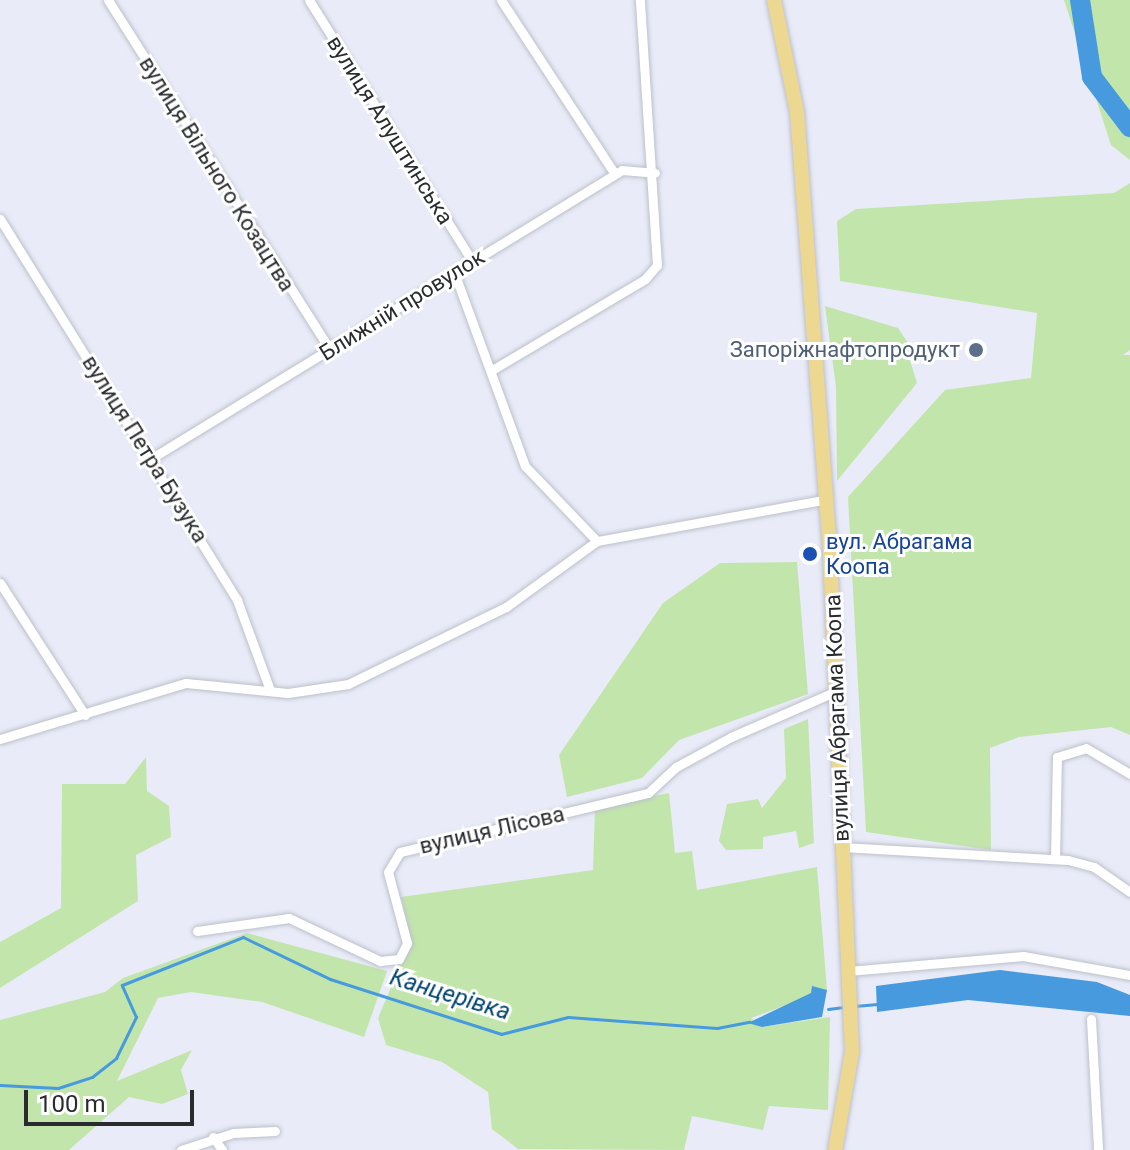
<!DOCTYPE html>
<html>
<head>
<meta charset="utf-8">
<style>
	body { margin:0 }
	#map { position:relative; width:1130px; height:1150px; overflow:hidden; background:#e9ecf8; font-family:Roboto,sans-serif }
	div>[style] { position:absolute }
	.green>* { inset:0; background:#c2e5ac }
	.water>* { inset:0; background:#469add }
	.stream>* { height:3px; margin:-1.5px; padding:0 1.5px; transform-origin:1.5px; border-radius:1.5px; background:#469add }
	.river>* { height:20px; margin:-10px; padding:0 10px; transform-origin:10px; border-radius:10px; background:#469add }
	.roads { filter:drop-shadow(0 0 2px #bdc0cb) drop-shadow(0 0 2px #bdc0cb) }
	.minor>* { height:9px; margin:-4.5px; padding:0 4.5px; transform-origin:4.5px; border-radius:4.5px; background:#fff }
	.primary>* { height:14px; margin:-7px; padding:0 7px; transform-origin:7px; border-radius:7px; background:#ecd891 }
	.dots>* { width:22px; height:22px; translate:-50% -50%; box-sizing:border-box; border:4px solid #fff; border-radius:50% }
	span { translate:-50% -50%; white-space:nowrap; text-align:center; line-height:1.15; -webkit-text-stroke:6px #fff; paint-order:stroke }
	.street-label { font-size:22px; color:#2a2b2f }
	.service-label { font-size:22px; color:#4e5e75 }
	.right { translate:-100% -50%; text-align:right }
	.transit-label { font-size:22px; color:#164399 }
	.left { translate:0 -50%; text-align:left }
	.water-label { font-size:24px; color:#00446f; font-style:italic }
	.scale { position:absolute; left:24px; top:1090px; width:170px; height:36px; box-sizing:border-box; border:4px solid #2a2b2f; border-top:0; padding-left:10px; font-size:24px; line-height:28px; white-space:nowrap; color:#2a2b2f; -webkit-text-stroke:6px #fff; paint-order:stroke }
</style>
</head>
<body>
<div id="map">
	<div class="green">
		<i style="clip-path:polygon(1064px 0,1130px 0,1130px 160px,1111px 145px)"></i>
		<i style="clip-path:polygon(1130px 183px,1130px 350px,1123px 355px,1130px 355px,1130px 735px,1111px 727px,1019px 737px,990px 748px,991px 850px,866px 832px,848px 497px,945px 390px,1031px 378px,1037px 313px,840px 281px,837px 221px,856px 209px,1114px 193px)"></i>
		<i style="clip-path:polygon(825px 306px,898px 328px,917px 356px,909px 357px,917px 383px,837px 481px,836px 387px)"></i>
		<i style="clip-path:polygon(797px 562px,808px 694px,679px 740px,642px 778px,567px 797px,559px 755px,663px 603px,720px 563px)"></i>
		<i style="clip-path:polygon(808px 719px,814px 843px,799px 848px,796px 831px,763px 837px,763px 849px,726px 850px,719px 841px,727px 804px,758px 799px,762px 808px,786px 778px,784px 729px)"></i>
		<i style="clip-path:polygon(146px 757px,147px 791px,169px 806px,171px 837px,136px 855px,138px 901px,0 988px,0 942px,61px 908px,62px 784px,125px 784px)"></i>
		<i style="clip-path:polygon(669px 793px,675px 853px,692px 851px,697px 890px,817px 867px,827px 990px,751px 1018px,762px 1027px,830px 1017px,828px 1110px,769px 1106px,763px 1130px,692px 1116px,684px 1150px,518px 1149px,492px 1129px,488px 1092px,442px 1062px,386px 1045px,378px 1018px,411px 940px,401px 897px,593px 870px,595px 808px)"></i>
		<i style="clip-path:polygon(247px 933px,387px 971px,364px 1037px,262px 1002px,191px 992px,158px 998px,117px 1081px,192px 1050px,181px 1070px,188px 1094px,162px 1104px,129px 1097px,69px 1150px,0 1150px,0 1020px,105px 992px,123px 978px)"></i>
	</div>
	<div class="water">
		<i style="clip-path:polygon(1000px 970px,1097px 982px,1130px 995px,1130px 1016px,968px 1000px,877px 1012px,876px 986px)"></i>
		<i style="clip-path:polygon(812px 986px,827px 990px,822px 1017px,762px 1027px,748px 1023px,811px 993px)"></i>
	</div>
	<div class="stream">
		<i style="left:855px;top:1006px;width:25px;rotate:-5deg"></i>
		<i style="left:828px;top:1009px;width:16px;rotate:-7deg"></i>
		<i style="left:0;top:1085px;width:58px;rotate:3deg"></i>
		<i style="left:58px;top:1088px;width:36px;rotate:-18deg"></i>
		<i style="left:92px;top:1077px;width:31px;rotate:-38deg"></i>
		<i style="left:116px;top:1058px;width:46px;rotate:-64deg"></i>
		<i style="left:136px;top:1017px;width:35px;rotate:-114deg"></i>
		<i style="left:122px;top:985px;width:130px;rotate:-21.6deg"></i>
		<i style="left:243px;top:937px;width:97px;rotate:25.8deg"></i>
		<i style="left:330px;top:979px;width:180px;rotate:17.8deg"></i>
		<i style="left:501px;top:1034px;width:69px;rotate:-14.2deg"></i>
		<i style="left:568px;top:1017px;width:149px;rotate:4.2deg"></i>
		<i style="left:717px;top:1028px;width:33px;rotate:-11deg"></i>
	</div>
	<div class="river">
		<i style="left:1080px;top:0;width:78px;rotate:81.1deg"></i>
		<i style="left:1092px;top:77px;width:63px;rotate:52.8deg"></i>
	</div>
	<div class="roads">
		<div class="minor">
			<i style="left:108px;top:0;width:411px;rotate:57.6deg"></i>
			<i style="left:309px;top:0;width:308px;rotate:58deg"></i>
			<i style="left:501px;top:0;width:208px;rotate:56.8deg"></i>
			<i style="left:0;top:219px;width:449px;rotate:58.1deg"></i>
			<i style="left:237px;top:600px;width:96px;rotate:69.9deg"></i>
			<i style="left:454px;top:272px;width:207px;rotate:69.9deg"></i>
			<i style="left:525px;top:466px;width:104px;rotate:46.2deg"></i>
			<i style="left:492px;top:370px;width:178px;rotate:-30.7deg"></i>
			<i style="left:645px;top:279px;width:18px;rotate:-49deg"></i>
			<i style="left:657px;top:265px;width:266px;rotate:-93.7deg"></i>
			<i style="left:152px;top:458px;width:551px;rotate:-31.5deg"></i>
			<i style="left:622px;top:170px;width:33px;rotate:5deg"></i>
			<i style="left:0;top:583px;width:157px;rotate:57.2deg"></i>
			<i style="left:0;top:739px;width:194px;rotate:-16.8deg"></i>
			<i style="left:186px;top:683px;width:102px;rotate:5.6deg"></i>
			<i style="left:288px;top:693px;width:61px;rotate:-8.5deg"></i>
			<i style="left:348px;top:684px;width:176px;rotate:-26deg"></i>
			<i style="left:506px;top:607px;width:112px;rotate:-36deg"></i>
			<i style="left:597px;top:541px;width:234px;rotate:-10.3deg"></i>
			<i style="left:842px;top:847px;width:226px;rotate:3.3deg"></i>
			<i style="left:1068px;top:860px;width:27px;rotate:15deg"></i>
			<i style="left:1094px;top:867px;width:44px;rotate:34.8deg"></i>
			<i style="left:1055px;top:859px;width:102px;rotate:-88.9deg"></i>
			<i style="left:1057px;top:757px;width:30px;rotate:-17deg"></i>
			<i style="left:1086px;top:748px;width:51px;rotate:30.6deg"></i>
			<i style="left:197px;top:931px;width:93px;rotate:-8deg"></i>
			<i style="left:289px;top:918px;width:101px;rotate:25.3deg"></i>
			<i style="left:380px;top:961px;width:19px;rotate:-6deg"></i>
			<i style="left:399px;top:959px;width:18px;rotate:-63deg"></i>
			<i style="left:407px;top:943px;width:73px;rotate:-105deg"></i>
			<i style="left:388px;top:872px;width:23px;rotate:-59deg"></i>
			<i style="left:400px;top:852px;width:255px;rotate:-13.4deg"></i>
			<i style="left:648px;top:793px;width:38px;rotate:-43deg"></i>
			<i style="left:676px;top:767px;width:63px;rotate:-28.6deg"></i>
			<i style="left:731px;top:737px;width:116px;rotate:-23.5deg"></i>
			<i style="left:848px;top:971px;width:176px;rotate:-4.9deg"></i>
			<i style="left:1023px;top:956px;width:109px;rotate:10.1deg"></i>
			<i style="left:1091px;top:1019px;width:131px;rotate:86.9deg"></i>
			<i style="left:213px;top:1137px;width:16px;rotate:55deg"></i>
			<i style="left:181px;top:1150px;width:55px;rotate:-18.1deg"></i>
			<i style="left:233px;top:1133px;width:42px;rotate:-2.7deg"></i>
		</div>
		<div class="primary">
			<i style="left:774px;top:0;width:114px;rotate:78.4deg"></i>
			<i style="left:797px;top:112px;width:422px;rotate:85.7deg"></i>
			<i style="left:829px;top:533px;width:520px;rotate:87.46deg"></i>
			<i style="left:852px;top:1052px;width:99px;rotate:99.8deg"></i>
		</div>
	</div>
	<div class="dots">
		<i style="left:976px;top:350px;background:#5c6f8a"></i>
		<i style="left:810px;top:554px;background:#1a4fb4"></i>
	</div>
	<div class="street-label">
		<span style="left:390px;top:130px;rotate:58deg">вулиця Алуштинська</span>
		<span style="left:217px;top:174px;rotate:58deg">вулиця Вільного Козацтва</span>
		<span style="left:402px;top:305px;rotate:-32deg">Ближній провулок</span>
		<span style="left:145px;top:449px;rotate:58deg">вулиця Петра Бузука</span>
		<span style="left:837px;top:718px;rotate:-92deg">вулиця Абрагама Коопа</span>
		<span style="left:492px;top:830px;rotate:-13deg">вулиця Лісова</span>
	</div>
	<div class="service-label">
		<span class="right" style="left:960px;top:350px">Запоріжнафтопродукт</span>
	</div>
	<div class="transit-label">
		<span class="left" style="left:826px;top:554px">вул. Абрагама<br>Коопа</span>
	</div>
	<div class="water-label">
		<span style="left:450px;top:995px;rotate:17deg">Канцерівка</span>
	</div>
	<div class="scale">100 m</div>
</div>
</body>
</html>
